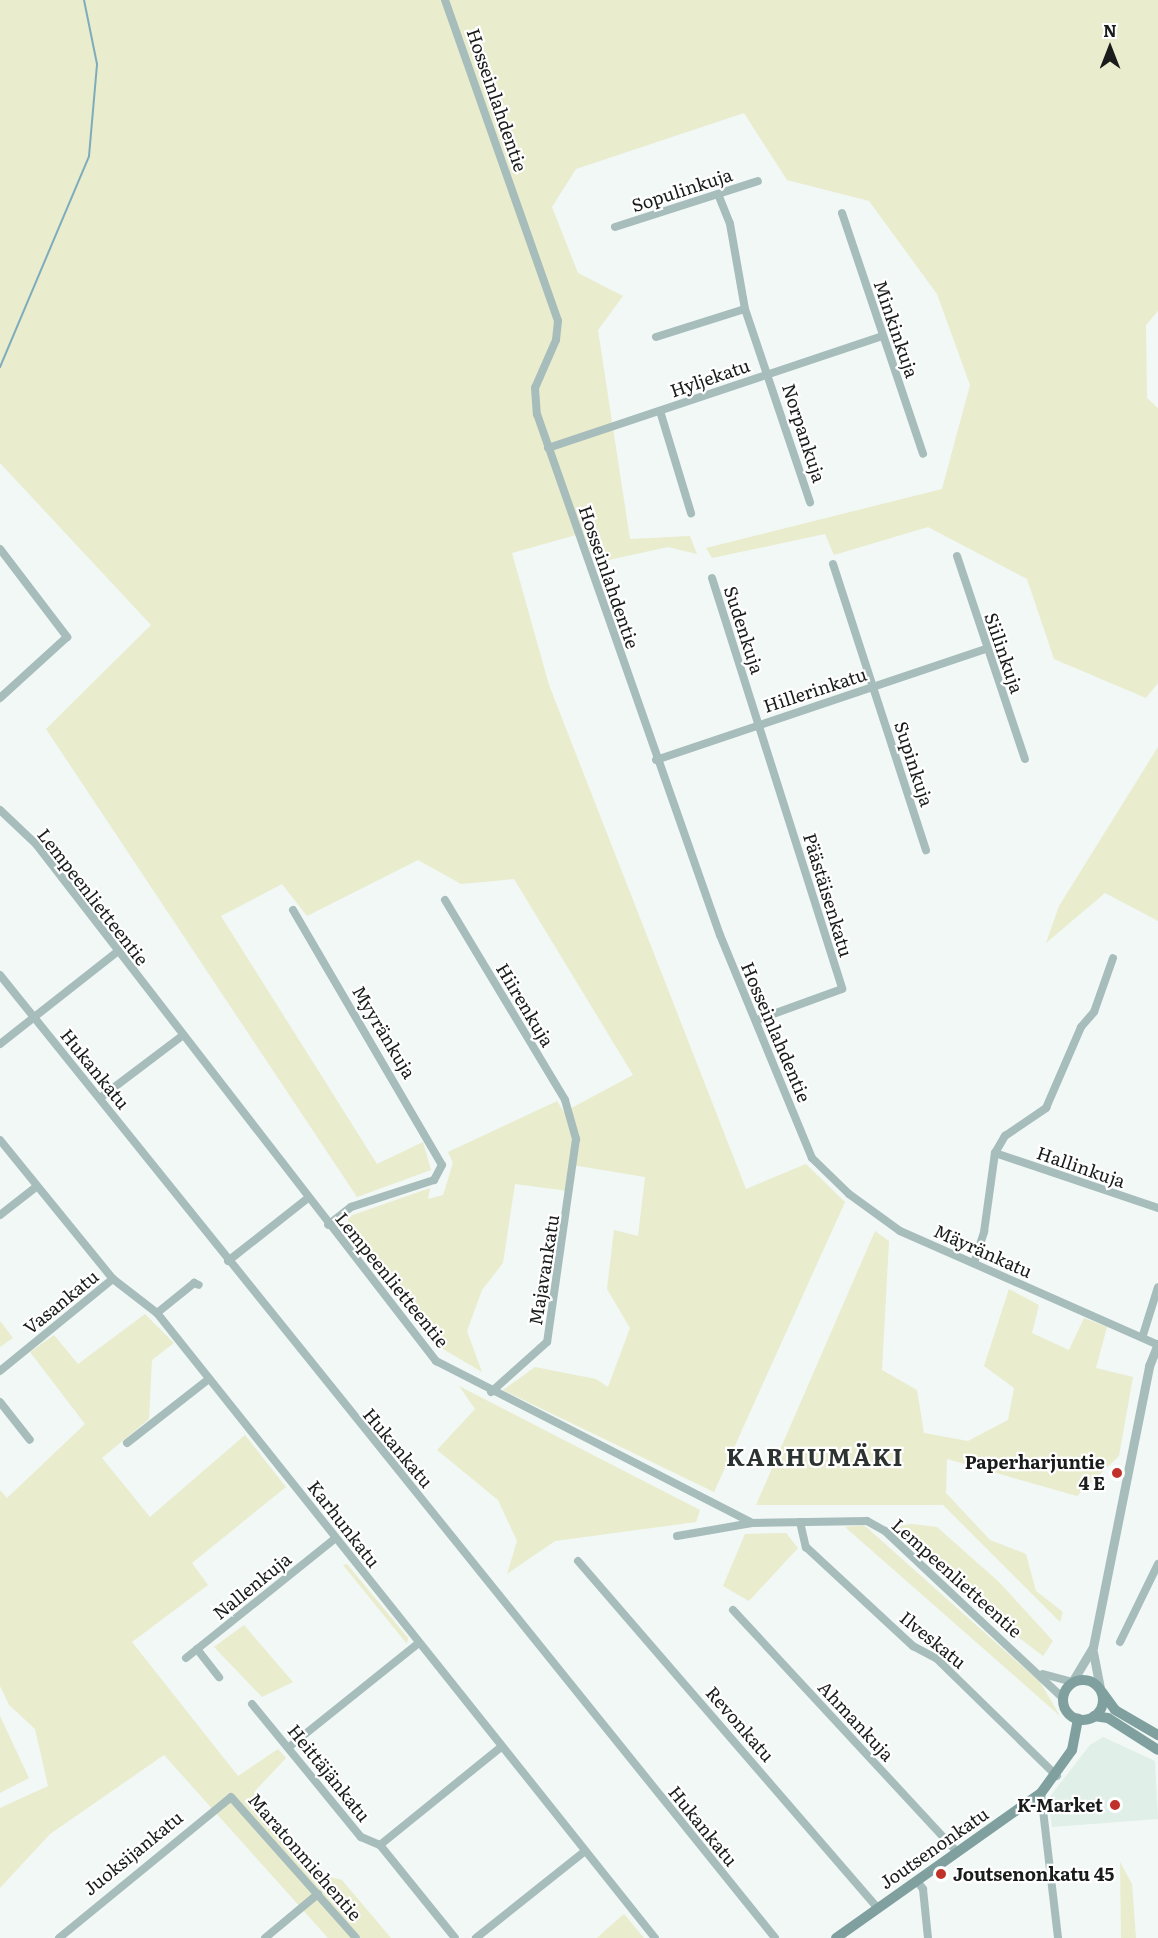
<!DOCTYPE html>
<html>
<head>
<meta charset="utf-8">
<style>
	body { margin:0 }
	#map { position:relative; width:1158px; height:1938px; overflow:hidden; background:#f1f8f5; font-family:Literata,serif }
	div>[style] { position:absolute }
	.built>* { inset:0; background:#e0efe8 }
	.green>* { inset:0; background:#e9eccd }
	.stream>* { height:2px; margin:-1px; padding:0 1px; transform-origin:1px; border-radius:1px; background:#7eacbc }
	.minor>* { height:8px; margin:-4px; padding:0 4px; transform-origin:4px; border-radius:4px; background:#a6bdbc }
	.tertiary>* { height:9px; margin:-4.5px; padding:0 4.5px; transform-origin:4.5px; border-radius:4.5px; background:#a6bdbc }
	.secondary>* { height:10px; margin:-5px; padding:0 5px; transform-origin:5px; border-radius:5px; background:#7fa09f }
	.secondary>.ring { margin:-5px; padding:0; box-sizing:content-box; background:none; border:10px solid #7fa09f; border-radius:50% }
	.dots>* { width:16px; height:16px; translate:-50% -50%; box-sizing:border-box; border:3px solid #fff; border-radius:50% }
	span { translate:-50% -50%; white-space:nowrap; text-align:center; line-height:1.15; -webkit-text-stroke:4.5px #fff; paint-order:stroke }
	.street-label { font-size:18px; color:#191c1a }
	.poi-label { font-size:18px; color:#191c1a; font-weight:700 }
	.right { translate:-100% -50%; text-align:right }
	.left { translate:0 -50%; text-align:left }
	.district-label { font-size:24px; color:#2d3330; font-weight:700; letter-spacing:1.5px }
	.north { position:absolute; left:1080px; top:18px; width:60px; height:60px; -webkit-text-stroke:4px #fff; paint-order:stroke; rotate:0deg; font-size:16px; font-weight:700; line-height:24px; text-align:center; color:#191c1a }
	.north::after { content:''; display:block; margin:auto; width:21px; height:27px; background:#191c1a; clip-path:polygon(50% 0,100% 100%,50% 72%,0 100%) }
</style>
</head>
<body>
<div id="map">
	<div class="built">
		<i style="clip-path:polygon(1103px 1737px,1155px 1761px,1158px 1819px,1052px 1827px,1048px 1799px,1090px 1745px)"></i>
	</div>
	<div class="green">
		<i style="clip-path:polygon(0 0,1158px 0,1158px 311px,1146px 325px,1147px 398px,1158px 408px,1158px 683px,1146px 698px,1054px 659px,1027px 579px,928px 527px,834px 555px,825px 534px,712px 558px,706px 548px,942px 489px,970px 385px,937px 294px,869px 201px,787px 180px,744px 113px,576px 169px,552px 207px,578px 273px,623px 296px,598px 330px,630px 539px,690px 536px,697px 554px,668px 547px,595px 563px,583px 533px,512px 553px,549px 685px,746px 1189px,806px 1164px,845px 1202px,714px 1492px,503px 1390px,535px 1367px,596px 1379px,608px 1387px,630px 1328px,607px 1289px,614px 1230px,638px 1236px,645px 1177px,572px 1165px,568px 1191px,515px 1184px,503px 1263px,482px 1290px,467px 1331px,482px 1372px,431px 1342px,352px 1234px,347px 1217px,430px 1188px,428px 1199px,443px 1195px,453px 1163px,448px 1152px,557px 1101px,564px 1112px,633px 1075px,514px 879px,461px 884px,418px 860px,307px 916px,282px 884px,221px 916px,377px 1164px,423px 1142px,431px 1170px,357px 1197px,46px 729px,151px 625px,0 463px)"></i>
		<i style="clip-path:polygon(1158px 747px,1158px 921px,1105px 893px,1046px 943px,1059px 906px)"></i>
		<i style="clip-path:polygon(875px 1231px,889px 1241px,882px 1370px,917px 1390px,924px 1433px,968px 1441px,1008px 1420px,1014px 1388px,984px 1366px,1009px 1289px,1039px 1305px,1032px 1333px,1069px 1350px,1084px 1318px,1107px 1327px,1096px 1368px,1133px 1377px,1119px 1456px,1077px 1496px,947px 1459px,946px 1493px,990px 1540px,1026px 1554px,1036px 1591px,1063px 1612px,1060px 1622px,943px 1505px,756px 1505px)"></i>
		<i style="clip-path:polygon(145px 1314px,174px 1343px,152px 1360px,149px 1419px,102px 1458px,150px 1517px,245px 1435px,286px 1487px,192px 1563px,208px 1585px,132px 1642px,238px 1776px,278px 1749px,286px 1758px,254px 1792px,322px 1875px,342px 1880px,391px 1938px,328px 1938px,164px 1755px,50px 1834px,0 1888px,0 1808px,48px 1786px,35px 1729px,9px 1705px,0 1686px,0 1490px,7px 1498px,85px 1424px,30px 1352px,54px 1335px,78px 1364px)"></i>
		<i style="clip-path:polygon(0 1321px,13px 1338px,0 1347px)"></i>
		<i style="clip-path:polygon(459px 1386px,700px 1510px,696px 1522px,555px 1541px,507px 1574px,517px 1541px,498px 1500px,437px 1450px,475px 1409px)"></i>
		<i style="clip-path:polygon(912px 1524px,937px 1527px,999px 1582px,1053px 1641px,1043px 1656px,977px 1606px,897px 1526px)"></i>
		<i style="clip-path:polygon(864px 1525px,1040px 1682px,1060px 1716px,845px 1527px)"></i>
		<i style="clip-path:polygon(786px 1533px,798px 1548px,749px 1601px,723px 1586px,745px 1534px)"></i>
		<i style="clip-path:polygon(347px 1564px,408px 1638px,407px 1644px,343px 1565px)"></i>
		<i style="clip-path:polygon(244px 1625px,293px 1682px,262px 1697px,214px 1647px)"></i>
		<i style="clip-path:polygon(0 1716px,29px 1778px,0 1793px)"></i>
		<i style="clip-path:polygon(1120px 1862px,1132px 1884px,1136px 1938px,1121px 1938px)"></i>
		<i style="clip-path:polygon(624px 1914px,644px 1938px,597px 1938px,609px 1927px)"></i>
	</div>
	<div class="stream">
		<i style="left:0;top:367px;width:229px;rotate:-67.1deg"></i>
		<i style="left:89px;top:156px;width:92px;rotate:-85deg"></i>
		<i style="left:97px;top:64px;width:65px;rotate:-101.5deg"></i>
	</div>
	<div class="minor">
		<i style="left:445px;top:0;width:340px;rotate:70.6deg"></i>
		<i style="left:558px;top:321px;width:19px;rotate:96deg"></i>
		<i style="left:556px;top:340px;width:52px;rotate:113.6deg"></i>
		<i style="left:535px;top:388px;width:26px;rotate:86deg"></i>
		<i style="left:537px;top:414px;width:552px;rotate:70.65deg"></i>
		<i style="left:720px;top:935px;width:241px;rotate:67.6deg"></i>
		<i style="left:812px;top:1158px;width:52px;rotate:44.2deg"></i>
		<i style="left:849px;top:1194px;width:63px;rotate:36deg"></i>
		<i style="left:900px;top:1231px;width:282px;rotate:23.8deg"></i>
		<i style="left:718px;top:194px;width:32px;rotate:68deg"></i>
		<i style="left:730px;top:224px;width:86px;rotate:80deg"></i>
		<i style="left:745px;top:309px;width:204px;rotate:71.4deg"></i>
		<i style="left:842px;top:213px;width:254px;rotate:71.4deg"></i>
		<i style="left:615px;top:227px;width:150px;rotate:-17.8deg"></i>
		<i style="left:656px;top:337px;width:93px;rotate:-17.5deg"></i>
		<i style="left:660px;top:411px;width:107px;rotate:73.1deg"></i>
		<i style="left:548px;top:448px;width:352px;rotate:-18.5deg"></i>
		<i style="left:0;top:549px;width:111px;rotate:52.7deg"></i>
		<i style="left:67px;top:637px;width:91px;rotate:137.7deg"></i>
		<i style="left:957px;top:556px;width:214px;rotate:71.5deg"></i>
		<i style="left:833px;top:564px;width:301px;rotate:72deg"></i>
		<i style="left:712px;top:578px;width:431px;rotate:72.4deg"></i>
		<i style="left:842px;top:989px;width:90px;rotate:160deg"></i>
		<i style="left:656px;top:760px;width:347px;rotate:-18.6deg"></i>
		<i style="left:0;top:810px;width:50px;rotate:43.4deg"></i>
		<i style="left:36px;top:844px;width:654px;rotate:52.27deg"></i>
		<i style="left:436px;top:1361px;width:355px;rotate:27.1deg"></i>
		<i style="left:752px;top:1523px;width:115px;rotate:-1deg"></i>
		<i style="left:867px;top:1521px;width:21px;rotate:29deg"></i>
		<i style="left:885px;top:1531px;width:244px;rotate:43.2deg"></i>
		<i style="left:445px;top:900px;width:233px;rotate:59deg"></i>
		<i style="left:565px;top:1100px;width:41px;rotate:74.2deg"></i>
		<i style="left:576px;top:1139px;width:205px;rotate:98.1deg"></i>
		<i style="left:547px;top:1342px;width:75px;rotate:138.2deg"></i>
		<i style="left:293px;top:910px;width:295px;rotate:59.7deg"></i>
		<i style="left:442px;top:1165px;width:17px;rotate:118deg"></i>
		<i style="left:434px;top:1180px;width:87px;rotate:162deg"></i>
		<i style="left:351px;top:1207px;width:29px;rotate:142deg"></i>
		<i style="left:0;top:975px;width:1236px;rotate:51.17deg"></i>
		<i style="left:0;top:1044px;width:149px;rotate:-38.2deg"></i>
		<i style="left:100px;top:1098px;width:103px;rotate:-37.1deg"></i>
		<i style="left:0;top:1140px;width:179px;rotate:50.9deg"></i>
		<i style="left:113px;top:1279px;width:56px;rotate:37.7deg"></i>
		<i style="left:157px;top:1313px;width:799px;rotate:51.45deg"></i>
		<i style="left:995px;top:1153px;width:172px;rotate:18.6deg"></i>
		<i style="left:0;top:1215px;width:46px;rotate:-37.9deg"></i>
		<i style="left:228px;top:1261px;width:102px;rotate:-38.2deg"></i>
		<i style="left:974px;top:1263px;width:33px;rotate:-72deg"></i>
		<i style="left:984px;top:1232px;width:80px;rotate:-82.1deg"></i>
		<i style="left:995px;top:1153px;width:20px;rotate:-60deg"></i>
		<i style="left:1005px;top:1136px;width:50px;rotate:-34.3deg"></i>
		<i style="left:1046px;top:1108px;width:88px;rotate:-66.6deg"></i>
		<i style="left:1081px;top:1027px;width:20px;rotate:-49deg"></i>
		<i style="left:1094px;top:1012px;width:57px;rotate:-70.6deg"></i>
		<i style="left:157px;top:1313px;width:48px;rotate:-39deg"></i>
		<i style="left:194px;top:1283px;width:5px;rotate:22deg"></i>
		<i style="left:1143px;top:1335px;width:50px;rotate:-72.6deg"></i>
		<i style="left:0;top:1371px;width:146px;rotate:-39.2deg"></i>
		<i style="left:0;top:1402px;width:48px;rotate:51.7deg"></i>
		<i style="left:127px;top:1443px;width:104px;rotate:-38deg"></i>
		<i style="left:800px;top:1522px;width:26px;rotate:77deg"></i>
		<i style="left:806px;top:1547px;width:146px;rotate:42.8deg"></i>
		<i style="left:913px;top:1646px;width:26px;rotate:28deg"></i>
		<i style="left:936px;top:1658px;width:169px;rotate:44.3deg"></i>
		<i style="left:677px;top:1536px;width:76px;rotate:-9.8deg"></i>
		<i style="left:578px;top:1561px;width:459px;rotate:49.2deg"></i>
		<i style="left:733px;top:1610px;width:330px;rotate:47.2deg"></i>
		<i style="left:1120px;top:1642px;width:87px;rotate:-64deg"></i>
		<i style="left:197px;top:1649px;width:36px;rotate:52deg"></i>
		<i style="left:186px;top:1658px;width:192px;rotate:-38.7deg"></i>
		<i style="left:1043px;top:1674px;width:30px;rotate:15deg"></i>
		<i style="left:252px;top:1704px;width:172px;rotate:50.7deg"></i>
		<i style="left:361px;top:1837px;width:21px;rotate:23deg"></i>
		<i style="left:380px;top:1845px;width:119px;rotate:51.1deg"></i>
		<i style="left:289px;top:1747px;width:166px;rotate:-38.7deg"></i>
		<i style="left:1041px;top:1793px;width:146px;rotate:83.3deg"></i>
		<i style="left:380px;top:1845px;width:156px;rotate:-39deg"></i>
		<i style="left:917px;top:1881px;width:10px;rotate:53deg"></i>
		<i style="left:923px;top:1889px;width:49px;rotate:84.2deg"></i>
		<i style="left:59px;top:1938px;width:222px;rotate:-39.3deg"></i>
		<i style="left:231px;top:1797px;width:188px;rotate:48.4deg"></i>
		<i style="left:265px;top:1938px;width:69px;rotate:-39.7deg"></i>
		<i style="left:476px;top:1938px;width:139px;rotate:-38.6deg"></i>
	</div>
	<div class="tertiary">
		<i style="left:1093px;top:1652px;width:37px;rotate:79deg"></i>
		<i style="left:1072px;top:1682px;width:41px;rotate:-59deg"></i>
		<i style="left:1093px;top:1647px;width:287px;rotate:-78.7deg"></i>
		<i style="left:1149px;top:1366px;width:24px;rotate:-68deg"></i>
	</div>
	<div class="secondary">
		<i class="ring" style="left:1063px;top:1680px;width:30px;height:30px"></i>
		<i style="left:1102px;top:1692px;width:22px;rotate:54deg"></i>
		<i style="left:1115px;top:1710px;width:50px;rotate:30.2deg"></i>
		<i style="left:1094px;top:1716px;width:14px;rotate:8deg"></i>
		<i style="left:1108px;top:1718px;width:59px;rotate:32.6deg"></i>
		<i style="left:836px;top:1938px;width:251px;rotate:-35.3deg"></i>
		<i style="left:1041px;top:1793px;width:53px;rotate:-54.2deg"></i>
		<i style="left:1072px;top:1750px;width:32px;rotate:-79deg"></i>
	</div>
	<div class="dots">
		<i style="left:1117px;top:1473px;background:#bf3129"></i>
		<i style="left:1115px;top:1805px;background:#bf3129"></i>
		<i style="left:941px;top:1874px;background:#bf3129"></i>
	</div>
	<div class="street-label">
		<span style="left:497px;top:100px;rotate:71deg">Hosseinlahdentie</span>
		<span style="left:682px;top:190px;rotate:-18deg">Sopulinkuja</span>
		<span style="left:896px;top:329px;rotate:71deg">Minkinkuja</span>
		<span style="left:710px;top:378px;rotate:-19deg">Hyljekatu</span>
		<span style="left:804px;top:433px;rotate:72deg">Norpankuja</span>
		<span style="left:609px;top:577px;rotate:71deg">Hosseinlahdentie</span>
		<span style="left:744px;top:630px;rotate:72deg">Sudenkuja</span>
		<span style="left:1004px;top:653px;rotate:71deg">Siilinkuja</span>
		<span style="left:815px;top:690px;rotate:-18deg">Hillerinkatu</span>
		<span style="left:914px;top:764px;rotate:72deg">Supinkuja</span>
		<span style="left:828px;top:895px;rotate:73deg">Päästäisenkatu</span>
		<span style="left:93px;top:897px;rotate:52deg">Lempeenlietteentie</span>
		<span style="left:525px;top:1005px;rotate:59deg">Hiirenkuja</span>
		<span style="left:384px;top:1032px;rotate:59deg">Myyränkuja</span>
		<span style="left:776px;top:1032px;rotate:67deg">Hosseinlahdentie</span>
		<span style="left:95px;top:1069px;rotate:51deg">Hukankatu</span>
		<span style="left:1081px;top:1167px;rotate:19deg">Hallinkuja</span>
		<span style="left:983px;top:1251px;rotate:24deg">Mäyränkatu</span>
		<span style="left:544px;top:1270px;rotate:-81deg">Majavankatu</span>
		<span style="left:392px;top:1280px;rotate:51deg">Lempeenlietteentie</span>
		<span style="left:61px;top:1302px;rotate:-39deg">Vasankatu</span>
		<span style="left:398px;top:1448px;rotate:50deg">Hukankatu</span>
		<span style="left:344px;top:1524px;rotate:52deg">Karhunkatu</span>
		<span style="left:957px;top:1578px;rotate:42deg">Lempeenlietteentie</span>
		<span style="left:252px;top:1586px;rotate:-39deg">Nallenkuja</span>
		<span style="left:933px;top:1640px;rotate:39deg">Ilveskatu</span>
		<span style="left:856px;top:1721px;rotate:47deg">Ahmankuja</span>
		<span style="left:740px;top:1724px;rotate:49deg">Revonkatu</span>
		<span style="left:329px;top:1773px;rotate:51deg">Heittäjänkatu</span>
		<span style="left:703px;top:1826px;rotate:51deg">Hukankatu</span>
		<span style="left:934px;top:1848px;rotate:-35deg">Joutsenonkatu</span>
		<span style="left:133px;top:1853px;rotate:-39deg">Juoksijankatu</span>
		<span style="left:305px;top:1857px;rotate:49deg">Maratonmiehentie</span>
	</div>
	<div class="poi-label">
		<span class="right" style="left:1105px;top:1473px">Paperharjuntie<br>4 E</span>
		<span class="right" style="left:1103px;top:1805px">K-Market</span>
		<span class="left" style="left:953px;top:1874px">Joutsenonkatu 45</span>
	</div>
	<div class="district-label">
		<span style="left:815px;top:1456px">KARHUMÄKI</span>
	</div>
	<div class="north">N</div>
</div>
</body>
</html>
